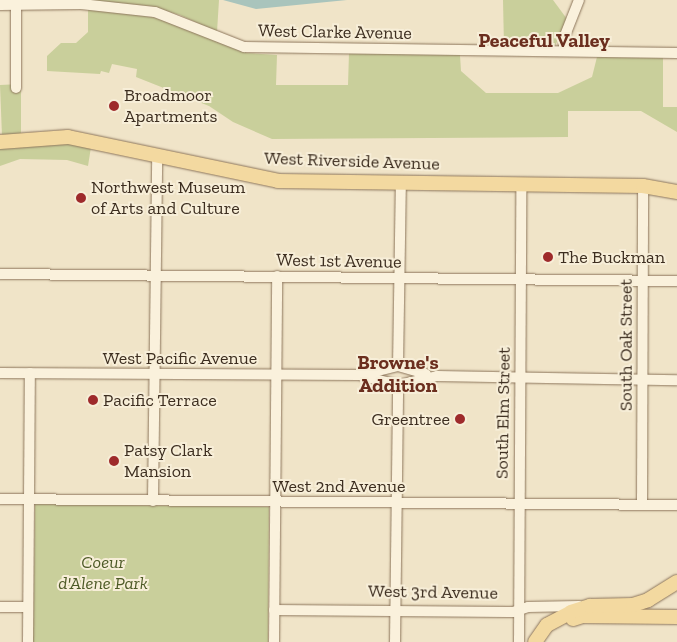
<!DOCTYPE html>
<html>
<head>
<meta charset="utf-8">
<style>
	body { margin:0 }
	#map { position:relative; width:677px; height:642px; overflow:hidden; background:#f0e4c8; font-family:"Zilla Slab",serif }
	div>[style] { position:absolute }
	.green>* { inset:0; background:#c9cf9b }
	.water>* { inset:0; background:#a9c4bc }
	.roads { filter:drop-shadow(0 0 1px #8d765c) drop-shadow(0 0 1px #8d765c) }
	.minor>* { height:10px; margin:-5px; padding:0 5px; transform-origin:5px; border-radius:5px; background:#faf1dc }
	.major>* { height:14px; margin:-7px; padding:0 7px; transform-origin:7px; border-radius:7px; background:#f3d9a0 }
	.dots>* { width:14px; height:14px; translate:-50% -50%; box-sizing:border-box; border:2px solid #f7eed8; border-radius:50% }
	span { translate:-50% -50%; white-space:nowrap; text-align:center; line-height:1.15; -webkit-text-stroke:4px #f7eed8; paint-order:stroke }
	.street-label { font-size:18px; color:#3d2e20 }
	.poi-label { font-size:18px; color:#3d2e20 }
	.left { translate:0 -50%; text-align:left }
	.right { translate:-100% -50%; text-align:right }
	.park-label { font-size:18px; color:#4d5a26; font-style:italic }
	.quarter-label { font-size:20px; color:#6b2e1e; font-weight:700 }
</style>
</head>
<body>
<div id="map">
	<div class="green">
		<i style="clip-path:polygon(0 0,219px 0,217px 32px,180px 15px,149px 6px)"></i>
		<i style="clip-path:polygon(503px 0,553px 0,567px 19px,555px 46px,504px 47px)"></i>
		<i style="clip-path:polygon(88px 9px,152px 17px,179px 24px,247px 53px,277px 55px,276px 85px,348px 85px,349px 53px,460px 55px,461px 71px,486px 93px,558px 93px,592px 77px,597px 57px,663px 58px,663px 107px,677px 107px,677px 132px,641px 111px,568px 111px,568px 137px,272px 139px,233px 122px,209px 106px,136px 77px,137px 69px,112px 64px,109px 73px,101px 71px,100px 74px,47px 71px,47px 56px,61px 43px,76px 43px,88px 32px)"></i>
		<i style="clip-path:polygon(21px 84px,21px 134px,2px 136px,0 85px)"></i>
		<i style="clip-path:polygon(51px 141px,91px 147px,88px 166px,67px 160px,20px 159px,0 166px,0 148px)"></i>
		<i style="clip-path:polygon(35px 504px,269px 507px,268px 642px,33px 642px)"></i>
	</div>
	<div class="water">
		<i style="clip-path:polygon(223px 0,347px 0,256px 9px)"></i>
	</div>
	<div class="roads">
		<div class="minor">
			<i style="left:0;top:5px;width:81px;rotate:-0.7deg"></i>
			<i style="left:81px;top:4px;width:74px;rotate:6.2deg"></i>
			<i style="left:155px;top:12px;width:96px;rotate:21.5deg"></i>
			<i style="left:244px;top:47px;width:433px;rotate:0.8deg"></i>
			<i style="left:16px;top:5px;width:83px;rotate:90deg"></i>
			<i style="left:564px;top:51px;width:13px;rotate:-90deg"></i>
			<i style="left:564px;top:38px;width:41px;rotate:-68.5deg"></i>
			<i style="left:0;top:274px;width:677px;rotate:0.59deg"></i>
			<i style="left:398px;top:366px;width:183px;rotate:-89.1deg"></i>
			<i style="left:0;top:373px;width:359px;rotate:0.3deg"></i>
			<i style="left:359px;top:375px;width:40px;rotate:14.4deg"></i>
			<i style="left:398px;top:385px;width:40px;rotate:-13deg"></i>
			<i style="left:437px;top:376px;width:240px;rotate:1deg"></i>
			<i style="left:366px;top:374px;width:33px;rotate:-14deg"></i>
			<i style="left:398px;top:366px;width:29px;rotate:16deg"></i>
			<i style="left:0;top:499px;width:677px;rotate:0.51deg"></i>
			<i style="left:153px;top:501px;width:345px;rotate:-89.3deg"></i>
			<i style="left:642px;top:505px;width:319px;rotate:-89.8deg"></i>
			<i style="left:0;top:607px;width:28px"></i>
			<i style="left:274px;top:610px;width:239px;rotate:0.5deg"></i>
			<i style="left:513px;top:612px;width:16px;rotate:-18deg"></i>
			<i style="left:528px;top:607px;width:51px;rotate:-1.1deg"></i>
			<i style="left:28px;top:642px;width:269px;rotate:-89.6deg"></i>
			<i style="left:274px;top:642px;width:366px;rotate:-89.5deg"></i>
			<i style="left:395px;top:642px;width:257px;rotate:-89.3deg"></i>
			<i style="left:519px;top:642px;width:458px;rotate:-89.7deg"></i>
		</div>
		<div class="major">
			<i style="left:0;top:142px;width:68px;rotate:-4.2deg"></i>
			<i style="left:68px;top:137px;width:215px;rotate:11.8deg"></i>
			<i style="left:278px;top:181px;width:365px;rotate:0.8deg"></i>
			<i style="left:643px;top:186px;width:35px;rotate:10deg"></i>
			<i style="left:573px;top:619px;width:9px;rotate:-18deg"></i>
			<i style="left:582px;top:616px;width:95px;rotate:0.6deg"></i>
			<i style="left:535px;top:642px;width:21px;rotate:-55deg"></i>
			<i style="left:547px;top:625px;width:27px;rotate:-28deg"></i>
			<i style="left:571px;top:612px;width:20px;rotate:-18deg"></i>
			<i style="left:590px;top:606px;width:43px;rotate:-1.3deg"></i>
			<i style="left:633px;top:605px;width:16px;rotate:-18deg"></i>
			<i style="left:648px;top:600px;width:34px;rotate:-32deg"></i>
		</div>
	</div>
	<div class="dots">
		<i style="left:114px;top:106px;background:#9e2a2b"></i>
		<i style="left:81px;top:198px;background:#9e2a2b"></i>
		<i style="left:548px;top:257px;background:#9e2a2b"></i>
		<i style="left:93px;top:400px;background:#9e2a2b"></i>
		<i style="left:460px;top:419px;background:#9e2a2b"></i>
		<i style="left:114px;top:461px;background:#9e2a2b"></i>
	</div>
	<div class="street-label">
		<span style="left:335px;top:32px;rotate:1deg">West Clarke Avenue</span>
		<span style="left:352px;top:161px;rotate:2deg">West Riverside Avenue</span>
		<span style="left:339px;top:261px;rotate:1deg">West 1st Avenue</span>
		<span style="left:626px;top:345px;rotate:-90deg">South Oak Street</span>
		<span style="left:180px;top:358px">West Pacific Avenue</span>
		<span style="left:503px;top:413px;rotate:-89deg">South Elm Street</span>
		<span style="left:339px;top:486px">West 2nd Avenue</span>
		<span style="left:433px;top:592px;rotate:1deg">West 3rd Avenue</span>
	</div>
	<div class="poi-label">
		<span class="left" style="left:124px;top:106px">Broadmoor<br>Apartments</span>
		<span class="left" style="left:91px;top:198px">Northwest Museum<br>of Arts and Culture</span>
		<span class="left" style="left:558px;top:257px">The Buckman</span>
		<span class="left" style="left:103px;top:400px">Pacific Terrace</span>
		<span class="right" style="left:450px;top:419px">Greentree</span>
		<span class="left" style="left:124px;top:461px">Patsy Clark<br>Mansion</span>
	</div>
	<div class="park-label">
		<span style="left:103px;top:573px">Coeur<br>d'Alene Park</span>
	</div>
	<div class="quarter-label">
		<span style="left:544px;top:40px">Peaceful Valley</span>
		<span style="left:398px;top:374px">Browne's<br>Addition</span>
	</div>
</div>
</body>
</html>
